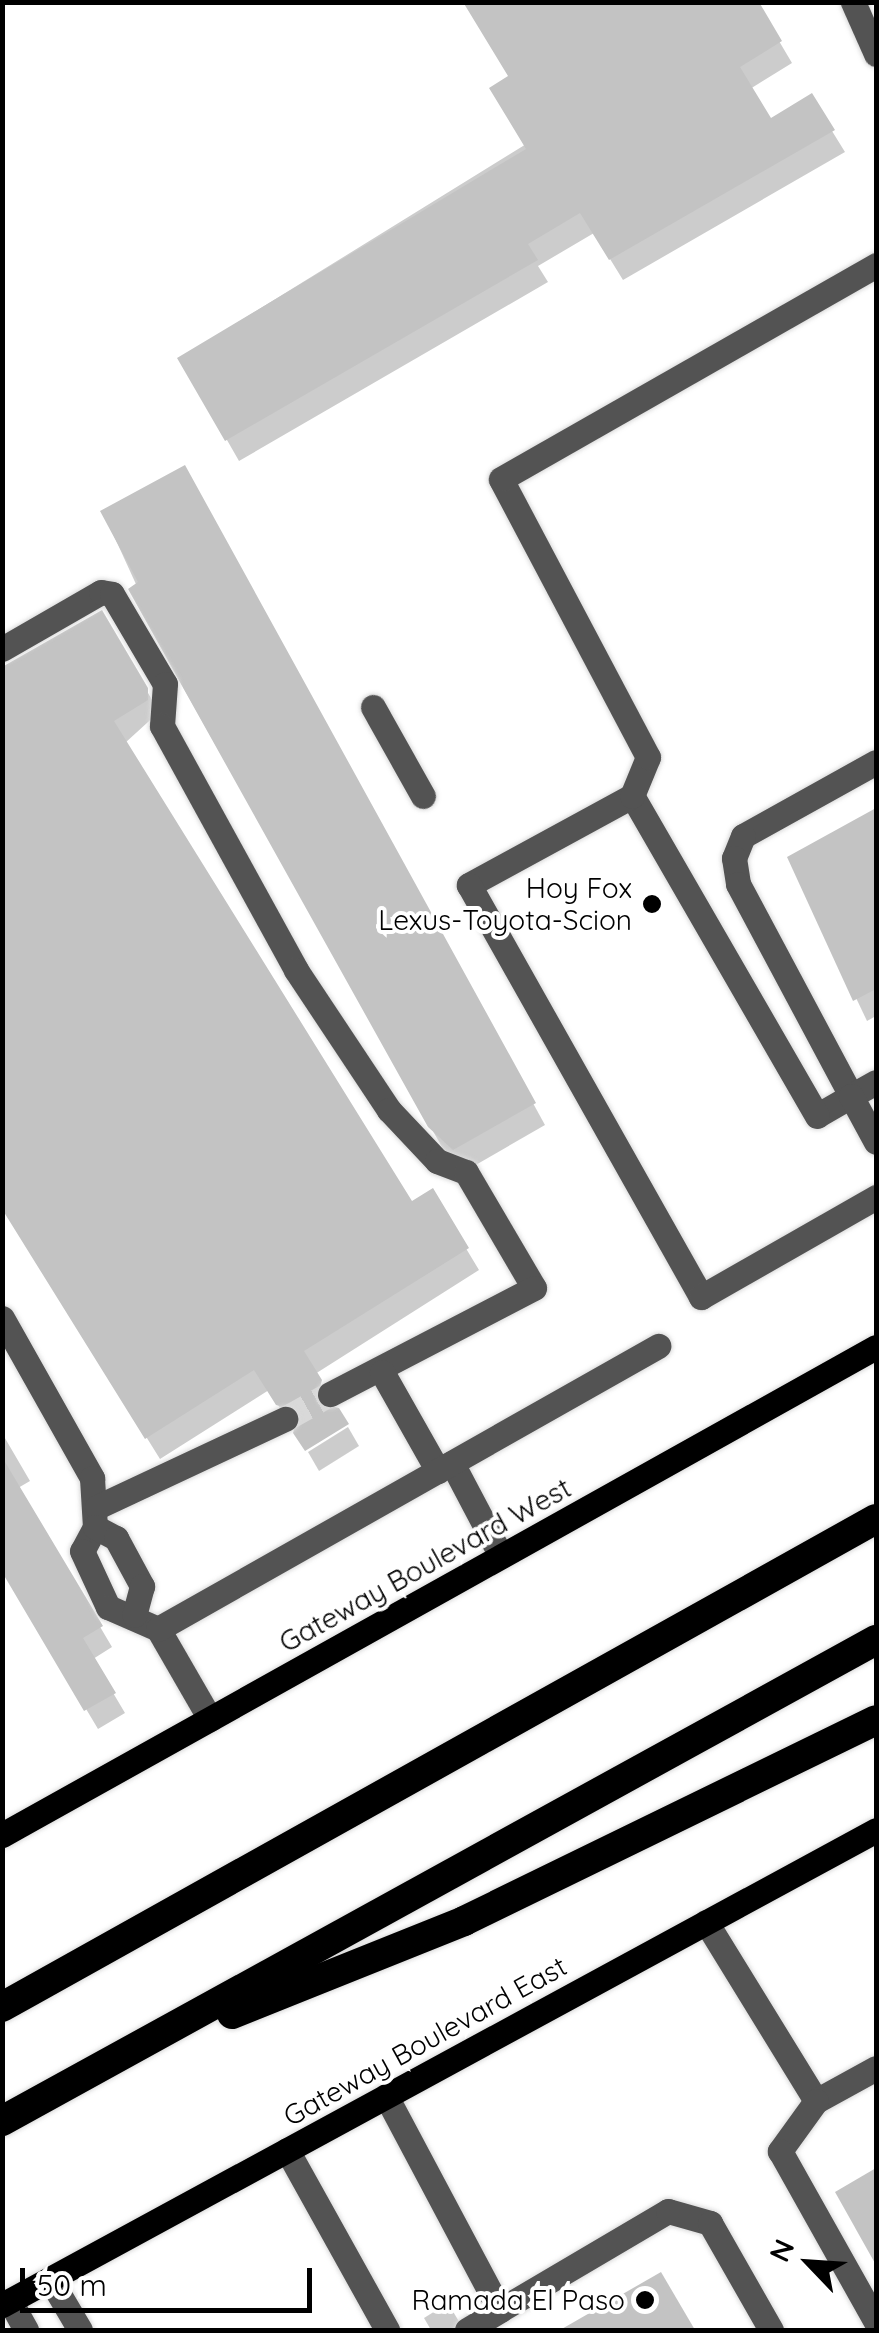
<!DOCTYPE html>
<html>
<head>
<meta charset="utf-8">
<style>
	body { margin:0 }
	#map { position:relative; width:879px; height:2333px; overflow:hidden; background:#fff; font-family:Quicksand,sans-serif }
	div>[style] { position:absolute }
	.shadow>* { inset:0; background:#0003 }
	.building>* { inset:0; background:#c3c3c3 }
	.minor-tunnel>* { height:25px; margin-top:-12.5px; transform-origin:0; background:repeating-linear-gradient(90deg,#d9d9d9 0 25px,transparent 0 37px) }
	.roads { filter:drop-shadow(0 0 2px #dbdbdb) drop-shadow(0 0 2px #dbdbdb) }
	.minor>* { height:25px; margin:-12.5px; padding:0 12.5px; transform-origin:12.5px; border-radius:12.5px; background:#535353 }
	.major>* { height:25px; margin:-12.5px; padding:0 12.5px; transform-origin:12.5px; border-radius:12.5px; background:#000 }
	.highway>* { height:30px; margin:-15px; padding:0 15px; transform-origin:15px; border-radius:15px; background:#000 }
	.dots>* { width:28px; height:28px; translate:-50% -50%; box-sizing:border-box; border:5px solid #fff; border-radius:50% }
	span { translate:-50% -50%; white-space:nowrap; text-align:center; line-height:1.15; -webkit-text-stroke:8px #fff; paint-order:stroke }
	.poi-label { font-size:28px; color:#000 }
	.right { translate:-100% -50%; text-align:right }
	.street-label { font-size:28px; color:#000 }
	.frame { position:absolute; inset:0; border:5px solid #000; pointer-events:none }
	.north { position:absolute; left:759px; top:2213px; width:100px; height:100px; -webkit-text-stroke:8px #fff; paint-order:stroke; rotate:295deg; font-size:28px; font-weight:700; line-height:40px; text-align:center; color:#000 }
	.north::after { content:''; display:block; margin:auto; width:35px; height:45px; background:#000; clip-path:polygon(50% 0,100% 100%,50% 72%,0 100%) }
	.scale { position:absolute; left:20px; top:2268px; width:292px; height:45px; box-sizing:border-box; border:5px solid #000; border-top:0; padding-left:12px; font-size:30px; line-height:35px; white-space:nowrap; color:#000; -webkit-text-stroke:8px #fff; paint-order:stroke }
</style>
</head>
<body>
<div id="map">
	<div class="shadow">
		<i style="clip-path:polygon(756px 2px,792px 63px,750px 89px,770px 122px,811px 97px,845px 152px,623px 280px,594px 233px,538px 266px,548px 282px,239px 461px,180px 358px)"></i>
		<i style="clip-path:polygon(184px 469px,545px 1125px,467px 1170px,443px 1149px,183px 687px,103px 512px)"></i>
		<i style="clip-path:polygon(102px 613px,159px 712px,125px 743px,411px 1204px,432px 1192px,479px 1270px,315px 1374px,331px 1408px,291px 1426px,269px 1390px,160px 1459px,2px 1206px)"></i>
		<i style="clip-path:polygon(876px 811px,876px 1016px,867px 1021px,790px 859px)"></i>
		<i style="clip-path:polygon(348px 1427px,359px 1446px,319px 1471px,308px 1452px)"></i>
		<i style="clip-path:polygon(2px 1433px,30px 1481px,18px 1488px,112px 1647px,93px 1659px,125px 1713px,98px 1729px,2px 1568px)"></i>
		<i style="clip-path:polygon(660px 2275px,692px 2330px,569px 2330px,568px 2329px)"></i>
		<i style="clip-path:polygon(448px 2303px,464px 2330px,431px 2330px,424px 2318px)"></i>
	</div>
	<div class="building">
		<i style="clip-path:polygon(463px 2px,759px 2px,782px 41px,740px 67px,771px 118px,812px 93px,835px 130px,609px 260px,580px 213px,528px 244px,538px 260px,225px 441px,177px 358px,526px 149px,489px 88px,508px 76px)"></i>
		<i style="clip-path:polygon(185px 465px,536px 1103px,453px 1150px,428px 1127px,128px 589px,138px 582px,100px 511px)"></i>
		<i style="clip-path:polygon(102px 610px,148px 688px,148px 700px,114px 721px,412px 1201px,433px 1188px,469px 1248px,304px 1351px,322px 1380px,316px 1402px,339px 1408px,349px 1424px,305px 1451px,293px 1433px,299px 1411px,276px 1405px,254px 1370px,145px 1439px,2px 1209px,2px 667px)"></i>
		<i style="clip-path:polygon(876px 808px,876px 989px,853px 1001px,787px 857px)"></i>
		<i style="clip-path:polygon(2px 1457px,103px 1626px,83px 1638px,116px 1693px,84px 1711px,2px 1572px)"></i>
		<i style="clip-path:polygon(876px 2168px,876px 2265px,835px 2192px)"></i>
		<i style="clip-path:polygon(661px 2272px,695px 2330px,560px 2330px)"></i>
	</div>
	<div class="minor-tunnel">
		<i style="left:285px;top:1419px;width:51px;rotate:-29.1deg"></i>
	</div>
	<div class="roads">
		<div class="minor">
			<i style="left:853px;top:2px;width:57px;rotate:66.1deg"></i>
			<i style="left:2px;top:649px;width:114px;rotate:-29.9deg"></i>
			<i style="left:101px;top:592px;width:11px;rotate:10deg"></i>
			<i style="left:112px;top:594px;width:104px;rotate:59.5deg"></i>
			<i style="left:165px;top:684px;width:42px;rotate:94.1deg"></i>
			<i style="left:162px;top:726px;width:278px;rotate:61.2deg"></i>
			<i style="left:296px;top:970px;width:168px;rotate:56.4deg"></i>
			<i style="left:389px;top:1110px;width:70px;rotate:46.7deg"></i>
			<i style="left:437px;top:1161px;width:31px;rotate:21deg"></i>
			<i style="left:466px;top:1172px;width:134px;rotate:59.6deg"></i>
			<i style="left:534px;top:1288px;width:230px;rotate:152.5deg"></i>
			<i style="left:373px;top:707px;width:102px;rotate:60.7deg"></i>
			<i style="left:876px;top:762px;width:152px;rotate:150.9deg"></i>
			<i style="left:743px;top:836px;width:24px;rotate:112deg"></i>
			<i style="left:734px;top:858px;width:26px;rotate:81deg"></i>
			<i style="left:738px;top:884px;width:240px;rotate:61.9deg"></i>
			<i style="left:851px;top:1096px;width:39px;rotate:150deg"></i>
			<i style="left:817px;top:1116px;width:370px;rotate:-120deg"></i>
			<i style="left:632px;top:796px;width:186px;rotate:151.4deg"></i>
			<i style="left:469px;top:885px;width:473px;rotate:60.6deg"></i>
			<i style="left:701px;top:1297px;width:202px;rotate:-29.7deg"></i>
			<i style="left:632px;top:796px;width:42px;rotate:-67.7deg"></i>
			<i style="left:648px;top:757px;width:314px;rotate:-117.9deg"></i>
			<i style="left:501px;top:479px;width:432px;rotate:-29.7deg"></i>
			<i style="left:876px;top:1082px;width:29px;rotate:151deg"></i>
			<i style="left:851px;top:1096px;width:52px;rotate:61.5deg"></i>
			<i style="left:2px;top:1318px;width:184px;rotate:60.6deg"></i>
			<i style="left:92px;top:1478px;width:49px;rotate:86.5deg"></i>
			<i style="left:95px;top:1527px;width:27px;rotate:118deg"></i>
			<i style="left:82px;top:1551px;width:62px;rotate:65.1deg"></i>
			<i style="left:108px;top:1607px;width:55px;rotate:23.7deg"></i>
			<i style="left:382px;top:1372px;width:114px;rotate:60.5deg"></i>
			<i style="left:452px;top:1463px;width:105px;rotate:62.2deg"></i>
			<i style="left:97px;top:1507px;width:208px;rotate:-25.1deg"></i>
			<i style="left:95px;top:1527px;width:24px;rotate:28deg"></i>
			<i style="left:116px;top:1538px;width:55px;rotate:61.6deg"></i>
			<i style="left:142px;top:1586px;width:30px;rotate:105deg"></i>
			<i style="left:210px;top:1719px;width:104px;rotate:-120deg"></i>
			<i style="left:158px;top:1629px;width:575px;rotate:-29.51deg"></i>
			<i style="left:706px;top:1922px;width:210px;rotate:58.4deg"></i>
			<i style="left:876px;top:2068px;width:68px;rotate:151.2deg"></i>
			<i style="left:816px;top:2101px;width:62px;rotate:125.8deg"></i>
			<i style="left:780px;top:2151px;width:196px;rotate:60.7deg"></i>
			<i style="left:386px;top:2096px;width:242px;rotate:62deg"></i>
			<i style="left:500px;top:2310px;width:195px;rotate:-30.5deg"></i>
			<i style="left:668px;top:2211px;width:44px;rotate:15.9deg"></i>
			<i style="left:710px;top:2223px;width:123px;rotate:60.3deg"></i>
			<i style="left:287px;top:2150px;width:206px;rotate:60.9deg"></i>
			<i style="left:50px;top:2279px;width:59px;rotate:59.5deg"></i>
			<i style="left:10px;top:2301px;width:33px;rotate:61deg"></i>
			<i style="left:467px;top:2330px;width:39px;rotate:-31deg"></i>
		</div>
		<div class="major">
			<i style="left:2px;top:1835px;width:1001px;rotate:-29.18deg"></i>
			<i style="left:2px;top:2305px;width:995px;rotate:-28.52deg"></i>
		</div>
		<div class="highway">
			<i style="left:2px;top:2007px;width:1001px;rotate:-29.18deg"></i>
			<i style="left:232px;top:2014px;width:250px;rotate:-21.8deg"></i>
			<i style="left:464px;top:1921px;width:458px;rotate:-26deg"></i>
			<i style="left:2px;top:2121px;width:998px;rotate:-28.83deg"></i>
		</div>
	</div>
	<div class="dots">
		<i style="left:652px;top:904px;background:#000"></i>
		<i style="left:645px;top:2300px;background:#000"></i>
	</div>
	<div class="poi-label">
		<span class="right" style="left:632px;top:904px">Hoy Fox<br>Lexus-Toyota-Scion</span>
		<span class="right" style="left:625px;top:2300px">Ramada El Paso</span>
	</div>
	<div class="street-label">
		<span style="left:425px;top:1565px;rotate:-29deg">Gateway Boulevard West</span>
		<span style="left:425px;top:2041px;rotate:-29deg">Gateway Boulevard East</span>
	</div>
	<div class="frame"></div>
	<div class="north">N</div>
	<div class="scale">50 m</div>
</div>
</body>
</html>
